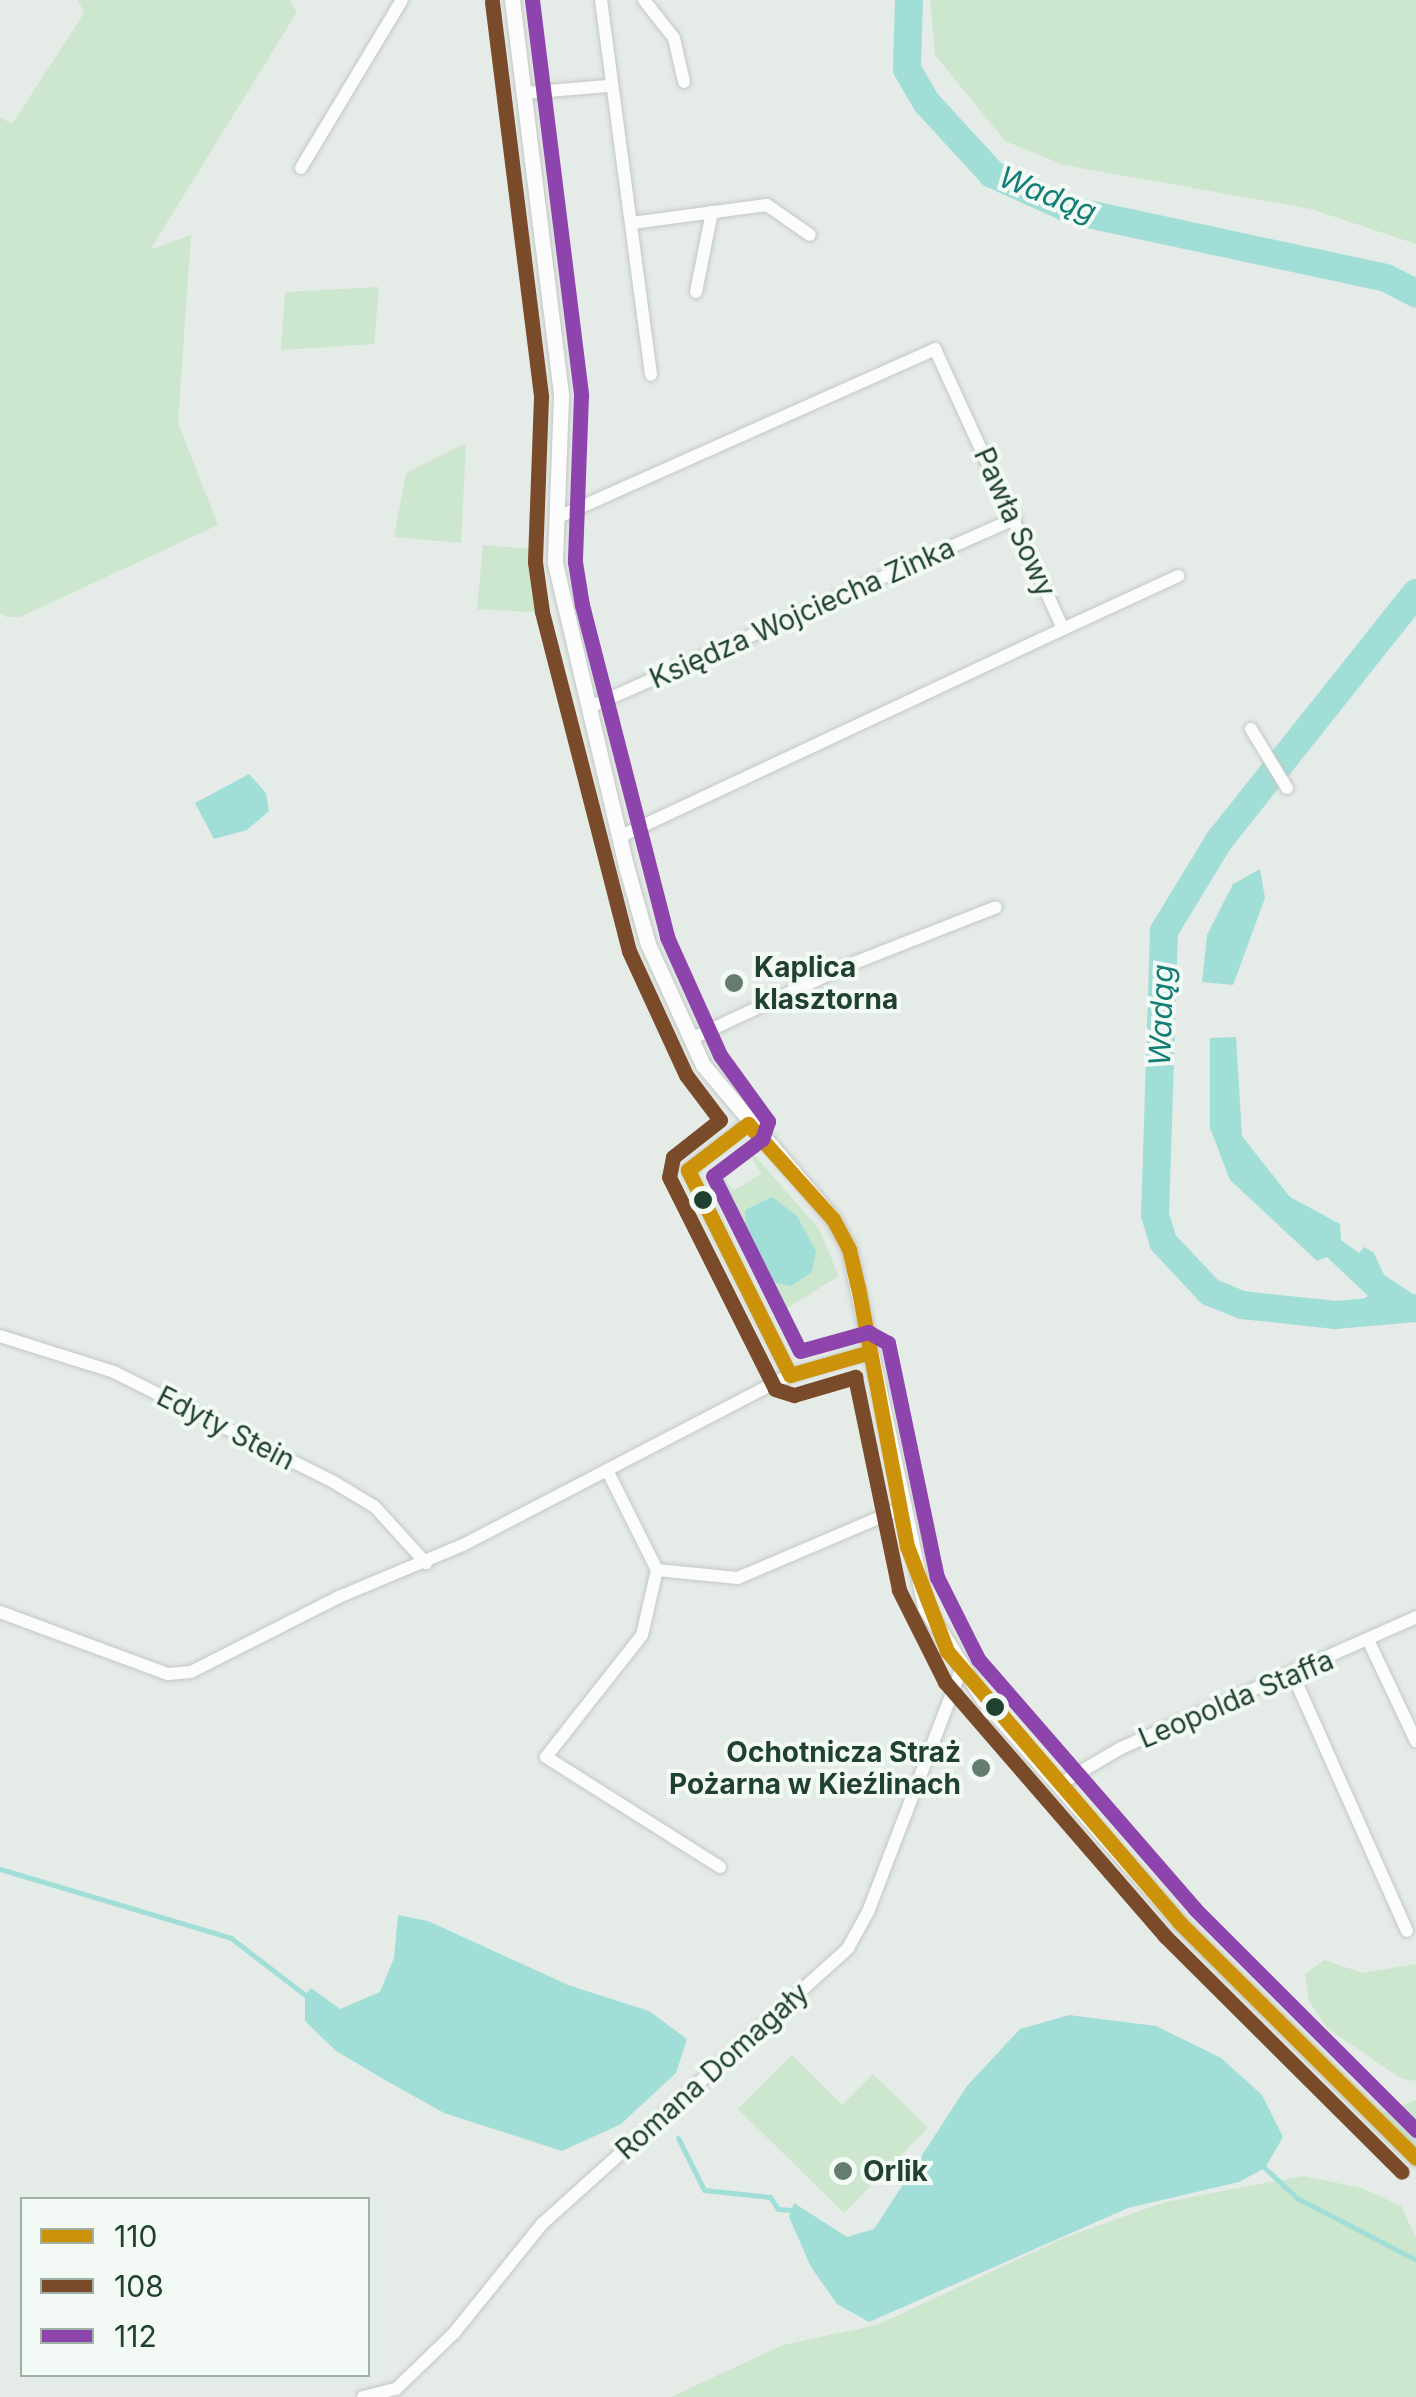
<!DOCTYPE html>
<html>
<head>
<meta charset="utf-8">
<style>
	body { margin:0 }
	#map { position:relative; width:1416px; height:2397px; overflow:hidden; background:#e5ebe7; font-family:Inter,sans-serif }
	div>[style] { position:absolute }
	.green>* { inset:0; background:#cde6ce }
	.water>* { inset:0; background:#a2ded8 }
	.stream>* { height:5px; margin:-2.5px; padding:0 2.5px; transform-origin:2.5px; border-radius:2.5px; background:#a2ded8 }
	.river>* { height:28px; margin:-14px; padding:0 14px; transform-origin:14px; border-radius:14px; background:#a2ded8 }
	.roads { filter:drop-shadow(0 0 2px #c2c8c4) drop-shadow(0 0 2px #c2c8c4) }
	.minor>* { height:12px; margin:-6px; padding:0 6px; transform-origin:6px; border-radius:6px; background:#fbfcfb }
	.tertiary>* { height:15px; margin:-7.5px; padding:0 7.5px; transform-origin:7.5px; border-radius:7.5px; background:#fbfcfb }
	.bus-1>* { height:15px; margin:-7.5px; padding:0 7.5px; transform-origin:7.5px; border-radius:7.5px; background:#cc920a }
	.bus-2>* { height:15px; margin:-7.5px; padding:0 7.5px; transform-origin:7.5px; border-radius:7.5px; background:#7a4b2a }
	.bus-3>* { height:15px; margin:-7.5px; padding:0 7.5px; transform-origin:7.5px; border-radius:7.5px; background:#8e44ad }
	.dots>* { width:28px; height:28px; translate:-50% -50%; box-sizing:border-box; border:5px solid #f3faf5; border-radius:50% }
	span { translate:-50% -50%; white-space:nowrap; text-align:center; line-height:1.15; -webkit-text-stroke:8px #f3faf5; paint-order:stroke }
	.street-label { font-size:28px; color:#204130 }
	.poi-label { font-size:28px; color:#204130; font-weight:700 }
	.left { translate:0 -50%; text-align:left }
	.right { translate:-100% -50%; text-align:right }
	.water-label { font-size:30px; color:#137e76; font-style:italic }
	.legend { position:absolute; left:20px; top:2197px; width:350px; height:180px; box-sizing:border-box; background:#f3faf5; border:2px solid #9fb0a6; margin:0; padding:12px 18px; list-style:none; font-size:30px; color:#204130 }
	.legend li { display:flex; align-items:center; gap:20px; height:50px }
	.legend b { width:50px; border:2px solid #9fb0a6 }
</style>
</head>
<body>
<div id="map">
	<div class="green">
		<i style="clip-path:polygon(78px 0,290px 0,297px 12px,150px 250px,191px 235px,178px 423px,218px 525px,20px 617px,6px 617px,0 613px,0 117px,12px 124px,84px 13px)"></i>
		<i style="clip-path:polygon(930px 0,1416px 0,1416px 244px,1311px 209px,1064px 165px,1005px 141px,935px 55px)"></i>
		<i style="clip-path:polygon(379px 287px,374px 344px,281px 350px,285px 292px)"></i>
		<i style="clip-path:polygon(466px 443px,461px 543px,394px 537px,406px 473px)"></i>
		<i style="clip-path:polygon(483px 545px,532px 549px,549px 613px,477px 609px)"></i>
		<i style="clip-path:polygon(744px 1143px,819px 1229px,839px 1276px,776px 1315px,711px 1185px,725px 1178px,733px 1191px,761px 1174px)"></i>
		<i style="clip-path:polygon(1324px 1960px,1363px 1973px,1416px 1964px,1416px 2081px,1402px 2079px,1327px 2028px,1309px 2001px,1305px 1974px)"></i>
		<i style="clip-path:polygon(792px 2055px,842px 2105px,873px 2074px,928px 2128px,844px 2213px,738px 2109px)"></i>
		<i style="clip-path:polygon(1416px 2100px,1416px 2158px,1375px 2116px)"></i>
		<i style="clip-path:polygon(1303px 2176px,1361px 2188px,1401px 2206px,1416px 2238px,1416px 2397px,671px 2397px,783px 2345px,877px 2325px,1066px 2237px,1165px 2202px)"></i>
	</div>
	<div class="water">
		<i style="clip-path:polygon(249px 774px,266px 793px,269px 811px,247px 830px,214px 839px,195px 803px)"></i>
		<i style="clip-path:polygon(1260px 869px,1265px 898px,1233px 985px,1202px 982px,1207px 935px,1233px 884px)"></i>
		<i style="clip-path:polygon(1236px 1037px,1242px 1136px,1290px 1197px,1340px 1224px,1341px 1240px,1359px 1253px,1364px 1247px,1374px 1253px,1384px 1275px,1416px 1296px,1416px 1320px,1365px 1324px,1335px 1315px,1368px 1296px,1327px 1257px,1317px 1261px,1230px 1180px,1210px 1128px,1210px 1038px)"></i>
		<i style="clip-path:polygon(772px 1197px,797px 1216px,816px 1251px,812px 1272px,791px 1286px,767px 1281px,745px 1234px,745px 1210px)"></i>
		<i style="clip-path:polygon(398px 1915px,428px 1921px,568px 1985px,649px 2011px,687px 2039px,676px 2073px,621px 2124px,562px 2151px,444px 2113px,385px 2080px,336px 2051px,305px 2021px,305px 1995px,311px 1988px,340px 2009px,380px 1992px,394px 1958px)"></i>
		<i style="clip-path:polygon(1069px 2015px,1156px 2026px,1221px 2058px,1262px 2095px,1283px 2137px,1265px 2168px,1239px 2182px,1128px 2208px,869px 2322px,837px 2304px,811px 2267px,789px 2217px,794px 2203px,847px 2237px,874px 2229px,967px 2086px,1020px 2029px)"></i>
	</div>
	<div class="stream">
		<i style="left:0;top:1869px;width:241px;rotate:16.6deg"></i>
		<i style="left:231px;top:1938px;width:93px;rotate:37.6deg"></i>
		<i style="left:678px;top:2138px;width:58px;rotate:63.4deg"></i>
		<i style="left:704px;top:2190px;width:66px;rotate:6.1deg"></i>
		<i style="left:770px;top:2197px;width:14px;rotate:56deg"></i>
		<i style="left:778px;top:2209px;width:13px;rotate:4deg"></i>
		<i style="left:1265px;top:2168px;width:44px;rotate:43.2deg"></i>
		<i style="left:1297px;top:2198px;width:134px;rotate:27.5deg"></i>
	</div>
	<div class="river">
		<i style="left:909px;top:0;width:69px;rotate:91.7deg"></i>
		<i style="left:907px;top:69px;width:39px;rotate:60deg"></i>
		<i style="left:927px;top:103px;width:96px;rotate:47.5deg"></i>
		<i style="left:992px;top:174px;width:90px;rotate:24.3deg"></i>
		<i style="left:1074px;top:211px;width:319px;rotate:12.1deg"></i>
		<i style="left:1386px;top:278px;width:34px;rotate:27deg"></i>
		<i style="left:1416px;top:593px;width:315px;rotate:128.5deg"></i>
		<i style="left:1220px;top:839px;width:108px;rotate:121.3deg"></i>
		<i style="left:1164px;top:931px;width:284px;rotate:91.8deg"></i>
		<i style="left:1155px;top:1215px;width:28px;rotate:73deg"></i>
		<i style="left:1163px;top:1242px;width:69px;rotate:46.8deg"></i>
		<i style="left:1210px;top:1292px;width:35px;rotate:22deg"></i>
		<i style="left:1242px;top:1305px;width:94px;rotate:6.1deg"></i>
		<i style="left:1335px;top:1315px;width:81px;rotate:-4.9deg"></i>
	</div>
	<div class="roads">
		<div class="minor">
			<i style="left:601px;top:0;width:378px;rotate:82.4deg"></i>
			<i style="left:644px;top:0;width:48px;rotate:51.7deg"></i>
			<i style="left:674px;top:38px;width:45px;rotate:77.2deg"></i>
			<i style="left:524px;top:93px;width:84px;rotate:-4.8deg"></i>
			<i style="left:301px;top:168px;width:196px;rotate:-59deg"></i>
			<i style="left:632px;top:223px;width:136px;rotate:-7.6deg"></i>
			<i style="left:767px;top:205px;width:52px;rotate:34.9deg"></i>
			<i style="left:696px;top:292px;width:82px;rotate:-78.7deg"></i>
			<i style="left:556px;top:518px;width:415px;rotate:-24deg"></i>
			<i style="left:935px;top:349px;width:308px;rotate:65.4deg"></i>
			<i style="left:1063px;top:629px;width:488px;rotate:154.9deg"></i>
			<i style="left:1063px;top:629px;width:127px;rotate:-24.7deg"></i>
			<i style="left:590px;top:707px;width:465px;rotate:-23.9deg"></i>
			<i style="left:1251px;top:729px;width:69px;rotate:58.6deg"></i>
			<i style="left:691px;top:1039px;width:169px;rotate:-25.2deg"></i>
			<i style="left:844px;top:967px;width:163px;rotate:-21.5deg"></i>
			<i style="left:748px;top:1124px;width:76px;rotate:142.5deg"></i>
			<i style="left:688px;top:1170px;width:229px;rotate:63.5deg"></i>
			<i style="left:0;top:1336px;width:120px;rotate:17.5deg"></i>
			<i style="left:114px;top:1372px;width:244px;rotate:26.6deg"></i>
			<i style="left:332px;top:1481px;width:50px;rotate:31.2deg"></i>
			<i style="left:375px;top:1507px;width:76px;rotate:47.7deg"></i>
			<i style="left:608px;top:1472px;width:110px;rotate:63.4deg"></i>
			<i style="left:0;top:1612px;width:179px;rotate:20.3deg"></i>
			<i style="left:168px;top:1674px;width:23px;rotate:-5deg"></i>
			<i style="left:191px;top:1672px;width:166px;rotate:-26.9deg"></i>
			<i style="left:339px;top:1597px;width:134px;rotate:-22.8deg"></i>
			<i style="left:463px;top:1545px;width:369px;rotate:-27.5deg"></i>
			<i style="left:790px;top:1375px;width:83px;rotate:-16deg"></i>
			<i style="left:1369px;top:1642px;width:110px;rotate:64.6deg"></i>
			<i style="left:1293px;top:1675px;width:280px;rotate:66deg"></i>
			<i style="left:1058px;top:1785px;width:73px;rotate:-30.4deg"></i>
			<i style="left:1121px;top:1748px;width:323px;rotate:-23.9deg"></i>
			<i style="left:720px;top:1867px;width:206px;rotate:-147.7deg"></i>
			<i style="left:546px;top:1757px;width:155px;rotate:-51.8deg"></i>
			<i style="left:642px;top:1635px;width:67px;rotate:-77deg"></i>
			<i style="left:657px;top:1570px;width:81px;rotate:5.6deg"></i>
			<i style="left:738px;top:1578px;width:176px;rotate:-23.1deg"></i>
			<i style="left:363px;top:2397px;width:34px;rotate:-14deg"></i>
			<i style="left:396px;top:2389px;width:81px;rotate:-44deg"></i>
			<i style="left:454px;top:2333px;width:140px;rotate:-51.1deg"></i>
			<i style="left:542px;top:2224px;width:412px;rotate:-42deg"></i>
			<i style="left:848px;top:1948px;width:41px;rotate:-60.9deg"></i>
			<i style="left:868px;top:1912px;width:259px;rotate:-69deg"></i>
		</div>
		<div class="tertiary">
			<i style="left:512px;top:0;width:399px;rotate:82.9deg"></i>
			<i style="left:561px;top:396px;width:167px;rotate:92.1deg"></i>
			<i style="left:555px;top:563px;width:314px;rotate:76.8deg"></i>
			<i style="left:627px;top:869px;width:78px;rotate:74.4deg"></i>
			<i style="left:648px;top:944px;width:133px;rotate:65.6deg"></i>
			<i style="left:703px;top:1065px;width:202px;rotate:49.8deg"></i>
			<i style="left:833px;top:1219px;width:34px;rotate:62deg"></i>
			<i style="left:849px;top:1249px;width:366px;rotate:78deg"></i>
			<i style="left:925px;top:1607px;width:109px;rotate:57.8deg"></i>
			<i style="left:983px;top:1699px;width:298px;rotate:48.7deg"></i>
			<i style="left:1180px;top:1923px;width:333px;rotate:44.9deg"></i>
		</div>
	</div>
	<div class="bus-1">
		<i style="left:870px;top:1352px;width:83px;rotate:164deg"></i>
		<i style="left:790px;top:1375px;width:229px;rotate:-116.5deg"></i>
		<i style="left:688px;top:1170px;width:76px;rotate:-37.5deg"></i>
		<i style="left:748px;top:1124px;width:127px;rotate:48.2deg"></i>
		<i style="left:833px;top:1219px;width:34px;rotate:62deg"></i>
		<i style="left:849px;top:1249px;width:39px;rotate:77deg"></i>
		<i style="left:858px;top:1287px;width:264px;rotate:79.3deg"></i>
		<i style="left:907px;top:1546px;width:112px;rotate:69.1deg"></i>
		<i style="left:947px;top:1651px;width:358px;rotate:49.4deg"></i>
		<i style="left:1180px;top:1923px;width:333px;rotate:44.9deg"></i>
	</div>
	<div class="bus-2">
		<i style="left:492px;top:2px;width:398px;rotate:82.9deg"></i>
		<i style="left:541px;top:397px;width:165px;rotate:92.1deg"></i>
		<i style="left:535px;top:562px;width:50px;rotate:82deg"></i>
		<i style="left:542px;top:612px;width:350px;rotate:75.6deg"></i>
		<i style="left:629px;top:951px;width:136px;rotate:65.3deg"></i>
		<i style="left:686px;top:1075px;width:56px;rotate:52.9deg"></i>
		<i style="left:720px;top:1120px;width:60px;rotate:141.8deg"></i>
		<i style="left:673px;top:1157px;width:20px;rotate:101deg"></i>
		<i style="left:669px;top:1177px;width:237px;rotate:63.4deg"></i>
		<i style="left:775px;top:1389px;width:20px;rotate:18deg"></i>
		<i style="left:794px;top:1395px;width:64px;rotate:-16.4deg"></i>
		<i style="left:855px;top:1377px;width:217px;rotate:78.3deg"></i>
		<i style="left:899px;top:1590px;width:103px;rotate:63.4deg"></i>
		<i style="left:945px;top:1682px;width:336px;rotate:49.1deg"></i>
		<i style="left:1165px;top:1936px;width:334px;rotate:44.9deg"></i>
	</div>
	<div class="bus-3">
		<i style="left:532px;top:0;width:398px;rotate:82.9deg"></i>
		<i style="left:581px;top:395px;width:167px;rotate:92.1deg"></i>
		<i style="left:575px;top:562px;width:44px;rotate:80.8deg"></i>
		<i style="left:582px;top:605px;width:343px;rotate:75.6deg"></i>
		<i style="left:667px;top:937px;width:129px;rotate:65.8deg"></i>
		<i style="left:720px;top:1055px;width:82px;rotate:54deg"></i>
		<i style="left:768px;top:1121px;width:19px;rotate:108deg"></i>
		<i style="left:762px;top:1139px;width:61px;rotate:142.9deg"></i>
		<i style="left:713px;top:1176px;width:195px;rotate:63.6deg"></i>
		<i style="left:800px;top:1351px;width:71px;rotate:-15.6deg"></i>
		<i style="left:868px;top:1332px;width:23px;rotate:29deg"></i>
		<i style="left:888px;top:1343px;width:239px;rotate:78.2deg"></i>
		<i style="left:937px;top:1577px;width:92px;rotate:63.4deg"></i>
		<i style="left:978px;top:1659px;width:331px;rotate:49deg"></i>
		<i style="left:1195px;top:1909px;width:313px;rotate:45deg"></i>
	</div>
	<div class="dots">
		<i style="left:734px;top:983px;background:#657c70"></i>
		<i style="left:703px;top:1200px;background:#204130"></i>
		<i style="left:995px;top:1707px;background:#204130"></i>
		<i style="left:981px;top:1768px;background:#657c70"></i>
		<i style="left:843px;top:2171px;background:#657c70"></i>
	</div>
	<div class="street-label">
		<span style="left:1015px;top:522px;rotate:66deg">Pawła Sowy</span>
		<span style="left:802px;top:613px;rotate:-24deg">Księdza Wojciecha Zinka</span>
		<span style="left:226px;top:1428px;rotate:27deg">Edyty Stein</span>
		<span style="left:1236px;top:1699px;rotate:-23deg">Leopolda Staffa</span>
		<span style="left:712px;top:2071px;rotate:-42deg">Romana Domagały</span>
	</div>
	<div class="poi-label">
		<span class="left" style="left:754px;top:983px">Kaplica<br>klasztorna</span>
		<span class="right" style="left:961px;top:1768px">Ochotnicza Straż<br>Pożarna w Kieźlinach</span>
		<span class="left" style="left:863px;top:2171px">Orlik</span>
	</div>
	<div class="water-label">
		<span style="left:1048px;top:194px;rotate:22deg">Wadąg</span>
		<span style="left:1161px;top:1015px;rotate:-88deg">Wadąg</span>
	</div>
	<ul class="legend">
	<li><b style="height:12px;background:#cc920a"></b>110</li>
	<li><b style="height:12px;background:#7a4b2a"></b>108</li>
	<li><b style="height:12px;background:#8e44ad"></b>112</li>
	</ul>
</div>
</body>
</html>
